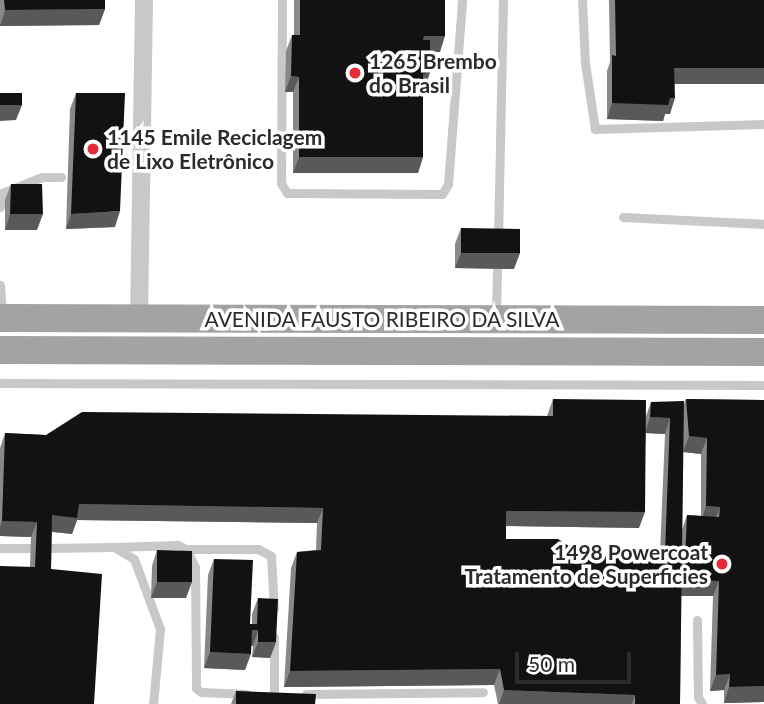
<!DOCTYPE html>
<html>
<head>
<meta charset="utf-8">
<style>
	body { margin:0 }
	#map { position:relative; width:764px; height:704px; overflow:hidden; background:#fff; font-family:Lato,sans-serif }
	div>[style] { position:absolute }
	.service>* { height:9px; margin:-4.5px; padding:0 4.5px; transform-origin:4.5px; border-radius:4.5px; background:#c8c8c8 }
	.minor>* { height:18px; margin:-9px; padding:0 9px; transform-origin:9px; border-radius:9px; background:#c8c8c8 }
	.primary>* { height:28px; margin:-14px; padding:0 14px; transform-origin:14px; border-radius:14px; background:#a3a3a3 }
	.wall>* { inset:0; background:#888 }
	.shaded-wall>* { inset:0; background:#595959 }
	.building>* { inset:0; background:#121212 }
	.dots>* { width:19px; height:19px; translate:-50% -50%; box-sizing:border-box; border:4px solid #fff; border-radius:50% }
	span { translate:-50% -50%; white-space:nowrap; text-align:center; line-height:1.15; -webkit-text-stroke:7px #fff; paint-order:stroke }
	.poi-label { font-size:21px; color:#2b2b2b; font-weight:700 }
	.left { translate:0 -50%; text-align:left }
	.right { translate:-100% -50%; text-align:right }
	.street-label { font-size:21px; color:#2b2b2b }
	.scale { position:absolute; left:515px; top:652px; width:116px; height:32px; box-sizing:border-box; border:4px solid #2b2b2b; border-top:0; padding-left:9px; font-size:21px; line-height:24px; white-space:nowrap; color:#2b2b2b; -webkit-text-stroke:5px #fff; paint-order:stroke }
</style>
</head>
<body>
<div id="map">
	<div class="service">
		<i style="left:282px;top:0;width:183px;rotate:90.3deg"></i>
		<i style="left:281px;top:183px;width:12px;rotate:59deg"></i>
		<i style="left:287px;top:193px;width:155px;rotate:0.4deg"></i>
		<i style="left:442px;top:194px;width:12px;rotate:-59deg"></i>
		<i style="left:448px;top:184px;width:185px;rotate:-85.6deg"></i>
		<i style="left:582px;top:0;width:63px;rotate:87.3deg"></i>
		<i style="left:585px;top:63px;width:67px;rotate:81.4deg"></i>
		<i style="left:595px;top:129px;width:169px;rotate:-1.7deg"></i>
		<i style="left:0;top:207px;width:14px;rotate:-82deg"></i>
		<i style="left:2px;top:193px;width:43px;rotate:-21.8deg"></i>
		<i style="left:42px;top:177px;width:19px"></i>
		<i style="left:623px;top:217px;width:141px;rotate:2.8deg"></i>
		<i style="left:498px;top:239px;width:239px;rotate:-88.8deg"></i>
		<i style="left:0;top:285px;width:28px;rotate:86deg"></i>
		<i style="left:496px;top:314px;width:45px;rotate:-88.7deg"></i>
		<i style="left:0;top:383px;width:764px;rotate:0.15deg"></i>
		<i style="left:114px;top:547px;width:64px;rotate:-1.8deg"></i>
		<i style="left:178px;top:545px;width:9px;rotate:27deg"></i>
		<i style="left:186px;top:549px;width:20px;rotate:63deg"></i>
		<i style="left:195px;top:567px;width:121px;rotate:89.5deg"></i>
		<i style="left:196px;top:688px;width:6px;rotate:39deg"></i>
		<i style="left:201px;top:692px;width:46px;rotate:2.5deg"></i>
		<i style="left:0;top:548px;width:30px"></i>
		<i style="left:46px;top:548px;width:68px;rotate:-0.8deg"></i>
		<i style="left:114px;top:547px;width:23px;rotate:31deg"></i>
		<i style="left:134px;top:559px;width:75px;rotate:69.6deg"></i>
		<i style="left:160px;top:629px;width:75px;rotate:95.3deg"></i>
		<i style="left:186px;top:549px;width:72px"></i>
		<i style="left:258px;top:549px;width:15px;rotate:28deg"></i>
		<i style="left:271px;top:556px;width:53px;rotate:86.8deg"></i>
		<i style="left:697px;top:620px;width:77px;rotate:89.3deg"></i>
		<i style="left:698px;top:697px;width:8px;rotate:60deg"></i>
		<i style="left:306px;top:694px;width:177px;rotate:-0.6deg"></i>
		<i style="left:274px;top:695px;width:58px;rotate:-90deg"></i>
	</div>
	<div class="minor">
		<i style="left:139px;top:319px;width:319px;rotate:-89.1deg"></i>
	</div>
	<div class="primary">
		<i style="left:0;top:318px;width:764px;rotate:0.15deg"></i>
		<i style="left:0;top:350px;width:764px;rotate:0.15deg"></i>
	</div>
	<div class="wall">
		<i style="clip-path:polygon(0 0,105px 0,105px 9px,99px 25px,0 26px)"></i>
		<i style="clip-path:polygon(294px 0,445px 0,440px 52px,430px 52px,423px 89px,423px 157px,418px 173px,293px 173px,293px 92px,285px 92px,286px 51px,292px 35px,294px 35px)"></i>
		<i style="clip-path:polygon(609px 0,764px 0,764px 84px,675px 84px,670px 114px,665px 114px,663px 121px,607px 119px,607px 71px,610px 62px)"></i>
		<i style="clip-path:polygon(76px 93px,115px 227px,66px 229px,70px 109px)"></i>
		<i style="clip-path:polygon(11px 184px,37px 230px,5px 230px,5px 200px)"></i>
		<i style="clip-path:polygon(461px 228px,514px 269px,455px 268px,455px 244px)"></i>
		<i style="clip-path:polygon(evenodd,553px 399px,646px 416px,651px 402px,683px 406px,686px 399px,764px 400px,764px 702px,724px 703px,724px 690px,710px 691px,713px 596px,681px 596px,680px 704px,498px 704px,494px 685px,284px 687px,291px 568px,297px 552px,316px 550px,317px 523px,77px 520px,72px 534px,52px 532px,51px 569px,30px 567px,31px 537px,0 536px,0 448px,5px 433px,46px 435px,547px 416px,553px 399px,646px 433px,665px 434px,660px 553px,572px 558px,506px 539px,506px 526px,639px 528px,646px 433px,553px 399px,683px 447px,683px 452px,701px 454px,701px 516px,687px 515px,682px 530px,683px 447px)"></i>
		<i style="clip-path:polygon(157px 550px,186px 598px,151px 598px,152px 566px)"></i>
		<i style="clip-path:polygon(214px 559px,250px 624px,252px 624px,252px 614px,258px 598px,276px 642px,270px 658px,252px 657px,253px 646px,251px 645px,245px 670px,204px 668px,208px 575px)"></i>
		<i style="clip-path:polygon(236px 691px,315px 704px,231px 704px)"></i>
	</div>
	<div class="shaded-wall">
		<i style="clip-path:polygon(105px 9px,99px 25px,0 26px,5px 10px)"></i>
		<i style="clip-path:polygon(424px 36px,445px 36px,440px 52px,418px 52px)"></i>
		<i style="clip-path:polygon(674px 68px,764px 68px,764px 84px,669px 84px)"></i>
		<i style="clip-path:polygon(430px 73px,424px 89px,418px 89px,423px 74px)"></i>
		<i style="clip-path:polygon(291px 76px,299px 77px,293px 92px,285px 92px)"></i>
		<i style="clip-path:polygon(675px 98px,670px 114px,665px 114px,663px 121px,607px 119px,612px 103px)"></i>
		<i style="clip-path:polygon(0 105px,22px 105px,16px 120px,0 121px)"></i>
		<i style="clip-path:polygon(299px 157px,423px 157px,418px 173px,293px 173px)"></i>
		<i style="clip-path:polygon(120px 211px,115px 227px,66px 229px,71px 214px)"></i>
		<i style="clip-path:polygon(10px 214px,43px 214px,37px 230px,5px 230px)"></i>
		<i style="clip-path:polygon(461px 253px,520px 253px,514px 269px,455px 268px)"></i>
		<i style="clip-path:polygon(650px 417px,670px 418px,665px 434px,645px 433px)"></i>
		<i style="clip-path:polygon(689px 436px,707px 438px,701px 454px,683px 452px)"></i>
		<i style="clip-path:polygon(79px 504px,323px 508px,317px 523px,77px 520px,72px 534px,46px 531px,52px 515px)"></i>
		<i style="clip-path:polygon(706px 506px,720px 507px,714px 523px,701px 522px)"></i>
		<i style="clip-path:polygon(506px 511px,645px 512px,639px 528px,501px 526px)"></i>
		<i style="clip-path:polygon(2px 521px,37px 522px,31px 537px,0 536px,0 527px)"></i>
		<i style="clip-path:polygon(684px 580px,719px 581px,713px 596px,678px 596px)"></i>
		<i style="clip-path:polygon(157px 582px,192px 582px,186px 598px,151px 598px)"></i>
		<i style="clip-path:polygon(252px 630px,258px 630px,253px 646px,246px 645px)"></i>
		<i style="clip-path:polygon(258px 642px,276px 642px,270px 658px,252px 657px)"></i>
		<i style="clip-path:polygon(210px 652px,251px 654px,245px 670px,204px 668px)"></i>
		<i style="clip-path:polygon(500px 669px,494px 685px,284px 687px,290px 671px)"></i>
		<i style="clip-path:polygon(730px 674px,724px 690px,710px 691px,716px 675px)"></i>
		<i style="clip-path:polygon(764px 686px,764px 702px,724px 703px,729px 687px)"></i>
		<i style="clip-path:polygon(504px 690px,635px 695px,632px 704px,499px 704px)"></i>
	</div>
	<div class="building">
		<i style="clip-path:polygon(4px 0,105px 0,105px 9px,5px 10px)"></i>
		<i style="clip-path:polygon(300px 0,445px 0,445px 36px,424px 36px,423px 40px,430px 40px,430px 73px,423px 74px,423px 157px,299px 157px,299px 77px,291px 76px,292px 35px,300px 35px)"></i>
		<i style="clip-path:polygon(615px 0,764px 0,764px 68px,674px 68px,675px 98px,670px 98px,668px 105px,612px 103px,612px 55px,616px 56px)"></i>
		<i style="clip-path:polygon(0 93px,22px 93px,22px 105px,0 105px)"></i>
		<i style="clip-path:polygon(76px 93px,125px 93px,120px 211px,71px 214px)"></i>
		<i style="clip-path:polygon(11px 184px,42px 184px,43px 214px,10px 214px)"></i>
		<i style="clip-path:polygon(461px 228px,520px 229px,520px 253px,461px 253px)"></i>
		<i style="clip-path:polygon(553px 399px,646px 400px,645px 512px,506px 511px,506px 539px,558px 539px,572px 548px,572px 558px,665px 553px,670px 418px,650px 417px,651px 402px,684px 401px,680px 704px,635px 704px,635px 695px,504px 690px,500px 669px,290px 671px,297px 552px,321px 550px,323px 508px,79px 504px,77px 518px,52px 515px,51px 569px,102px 574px,94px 704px,0 704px,0 566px,35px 567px,37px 522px,2px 521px,5px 433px,46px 435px,82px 412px,553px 416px)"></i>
		<i style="clip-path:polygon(686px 399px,764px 400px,764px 686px,729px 687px,730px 674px,716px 675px,719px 581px,684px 580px,687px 515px,719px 517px,720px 507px,706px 506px,707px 438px,689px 436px)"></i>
		<i style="clip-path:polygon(157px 550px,192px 551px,192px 582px,157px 582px)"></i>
		<i style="clip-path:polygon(214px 559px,253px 560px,250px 624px,257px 624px,258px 598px,278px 599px,276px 642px,258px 642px,258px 630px,252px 630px,251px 654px,210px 652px)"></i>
		<i style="clip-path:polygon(236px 691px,316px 694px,315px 704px,236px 704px)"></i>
	</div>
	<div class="dots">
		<i style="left:355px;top:73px;background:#e62a37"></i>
		<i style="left:93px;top:149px;background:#e62a37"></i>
		<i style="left:722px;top:564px;background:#e62a37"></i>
	</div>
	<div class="poi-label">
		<span class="left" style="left:369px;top:73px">1265 Brembo<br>do Brasil</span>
		<span class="left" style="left:107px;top:149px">1145 Emile Reciclagem<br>de Lixo Eletrônico</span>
		<span class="right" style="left:708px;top:564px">1498 Powercoat<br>Tratamento de Superficies</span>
	</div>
	<div class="street-label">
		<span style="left:382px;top:319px">AVENIDA FAUSTO RIBEIRO DA SILVA</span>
	</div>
	<div class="scale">50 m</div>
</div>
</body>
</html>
